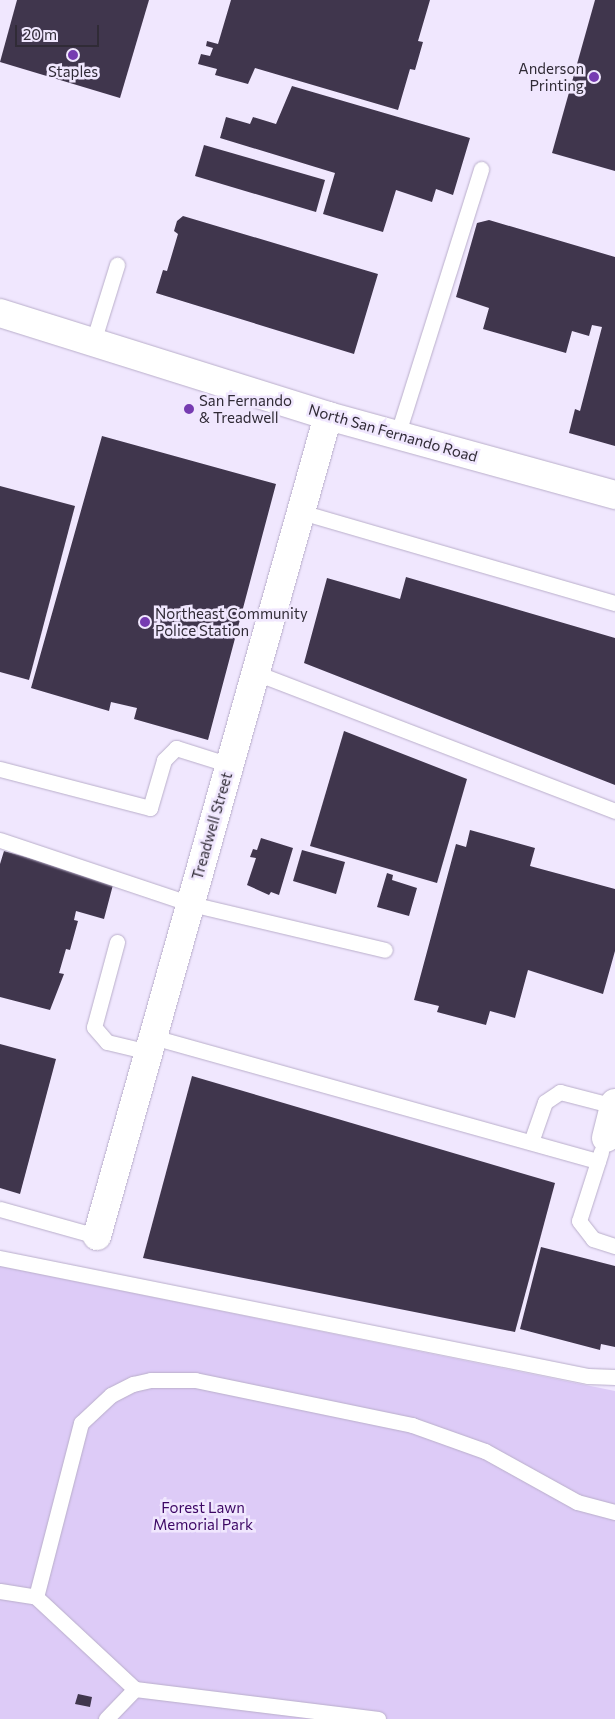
<!DOCTYPE html>
<html>
<head>
<meta charset="utf-8">
<style>
	body { margin:0 }
	#map { position:relative; width:615px; height:1719px; overflow:hidden; background:#f0e7fe; font-family:Commissioner,sans-serif }
	div>[style] { position:absolute }
	.green>* { inset:0; background:#ddcbf7 }
	.building>* { inset:0; background:#40364d }
	.roads { filter:drop-shadow(0 0 1px #b9aeca) drop-shadow(0 0 1px #b9aeca) }
	.lane>* { height:15px; margin:-7.5px; padding:0 7.5px; transform-origin:7.5px; border-radius:7.5px; background:#fff }
	.street>* { height:28px; margin:-14px; padding:0 14px; transform-origin:14px; border-radius:14px; background:#fff }
	.primary>* { height:28px; margin:-14px; padding:0 14px; transform-origin:14px; border-radius:14px; background:#fff }
	.dots>* { width:14px; height:14px; translate:-50% -50%; box-sizing:border-box; border:2px solid #f0e7fe; border-radius:50% }
	span { translate:-50% -50%; white-space:nowrap; text-align:center; line-height:1.15; -webkit-text-stroke:5px #f0e7fe; paint-order:stroke }
	.poi-label { font-size:15px; color:#302b36 }
	.right { translate:-100% -50%; text-align:right }
	.left { translate:0 -50%; text-align:left }
	.street-label { font-size:15px; color:#302b36 }
	.park-label { font-size:15px; color:#3c0664 }
	.scale { position:absolute; left:15px; top:25px; width:84px; height:22px; box-sizing:border-box; border:2px solid #302b36; border-top:0; padding-left:6px; font-size:15px; line-height:18px; white-space:nowrap; color:#302b36; -webkit-text-stroke:4px #f0e7fe; paint-order:stroke }
</style>
</head>
<body>
<div id="map">
	<div class="green">
		<i style="clip-path:polygon(0 1266px,615px 1391px,615px 1719px,0 1719px)"></i>
	</div>
	<div class="building">
		<i style="clip-path:polygon(17px 0,149px 0,120px 98px,0 62px)"></i>
		<i style="clip-path:polygon(231px 0,430px 0,418px 41px,423px 42px,415px 70px,410px 69px,398px 110px,255px 68px,248px 84px,215px 75px,217px 69px,198px 64px,201px 54px,210px 56px,213px 48px,206px 46px,207px 41px,218px 44px)"></i>
		<i style="clip-path:polygon(595px 0,615px 0,615px 171px,552px 153px)"></i>
		<i style="clip-path:polygon(292px 86px,470px 138px,453px 195px,436px 189px,432px 202px,396px 190px,383px 232px,323px 214px,335px 173px,220px 138px,226px 117px,250px 124px,253px 117px,276px 124px)"></i>
		<i style="clip-path:polygon(204px 145px,325px 180px,316px 212px,195px 176px)"></i>
		<i style="clip-path:polygon(183px 216px,378px 274px,354px 354px,156px 293px,163px 270px,167px 271px,178px 234px,174px 231px,177px 221px)"></i>
		<i style="clip-path:polygon(489px 220px,615px 257px,615px 446px,569px 433px,575px 409px,580px 411px,602px 327px,592px 325px,589px 336px,572px 331px,566px 353px,483px 329px,489px 308px,456px 297px,477px 223px)"></i>
		<i style="clip-path:polygon(102px 436px,276px 484px,208px 740px,134px 719px,137px 708px,111px 702px,109px 711px,31px 688px)"></i>
		<i style="clip-path:polygon(0 486px,75px 506px,29px 680px,0 672px)"></i>
		<i style="clip-path:polygon(406px 577px,615px 638px,615px 785px,304px 663px,327px 578px,400px 599px)"></i>
		<i style="clip-path:polygon(344px 731px,467px 779px,437px 883px,310px 846px)"></i>
		<i style="clip-path:polygon(470px 830px,535px 848px,530px 866px,615px 889px,615px 951px,603px 994px,528px 970px,515px 1018px,490px 1011px,486px 1025px,437px 1012px,439px 1006px,414px 1000px,456px 844px,466px 847px)"></i>
		<i style="clip-path:polygon(261px 838px,293px 848px,279px 895px,271px 892px,269px 895px,247px 885px,256px 858px,250px 857px,253px 849px,257px 850px)"></i>
		<i style="clip-path:polygon(302px 850px,345px 862px,336px 894px,293px 881px)"></i>
		<i style="clip-path:polygon(4px 851px,114px 881px,104px 919px,76px 911px,74px 920px,78px 921px,70px 950px,66px 949px,59px 973px,64px 974px,50px 1010px,0 997px,0 864px)"></i>
		<i style="clip-path:polygon(387px 873px,393px 875px,392px 880px,417px 888px,409px 916px,377px 907px)"></i>
		<i style="clip-path:polygon(0 1044px,56px 1059px,20px 1194px,0 1188px)"></i>
		<i style="clip-path:polygon(192px 1076px,555px 1183px,515px 1332px,143px 1258px)"></i>
		<i style="clip-path:polygon(541px 1247px,615px 1266px,615px 1347px,601px 1344px,600px 1350px,520px 1329px)"></i>
		<i style="clip-path:polygon(78px 1694px,92px 1697px,90px 1707px,75px 1704px)"></i>
	</div>
	<div class="roads">
		<div class="lane">
			<i style="left:93px;top:342px;width:81px;rotate:-72.7deg"></i>
			<i style="left:397px;top:436px;width:280px;rotate:-72.5deg"></i>
			<i style="left:301px;top:512px;width:327px;rotate:16.2deg"></i>
			<i style="left:256px;top:673px;width:385px;rotate:21deg"></i>
			<i style="left:0;top:769px;width:155px;rotate:14.6deg"></i>
			<i style="left:150px;top:808px;width:50px;rotate:-73.7deg"></i>
			<i style="left:164px;top:760px;width:17px;rotate:-45deg"></i>
			<i style="left:176px;top:748px;width:57px;rotate:17.5deg"></i>
			<i style="left:0;top:840px;width:201px;rotate:18.5deg"></i>
			<i style="left:191px;top:904px;width:199px;rotate:13.3deg"></i>
			<i style="left:117px;top:942px;width:88px;rotate:105.1deg"></i>
			<i style="left:94px;top:1027px;width:20px;rotate:49deg"></i>
			<i style="left:107px;top:1042px;width:43px;rotate:13.4deg"></i>
			<i style="left:153px;top:1037px;width:462px;rotate:15.6deg"></i>
			<i style="left:531px;top:1142px;width:42px;rotate:-70.7deg"></i>
			<i style="left:545px;top:1102px;width:18px;rotate:-34deg"></i>
			<i style="left:560px;top:1092px;width:56px;rotate:14.5deg"></i>
			<i style="left:601px;top:1152px;width:72px;rotate:107.7deg"></i>
			<i style="left:579px;top:1221px;width:23px;rotate:52deg"></i>
			<i style="left:593px;top:1239px;width:23px;rotate:18deg"></i>
			<i style="left:0;top:1209px;width:101px;rotate:15.6deg"></i>
			<i style="left:0;top:1258px;width:600px;rotate:11.35deg"></i>
			<i style="left:588px;top:1376px;width:27px;rotate:2deg"></i>
			<i style="left:0;top:1591px;width:36px;rotate:9deg"></i>
			<i style="left:36px;top:1597px;width:135px;rotate:42.9deg"></i>
			<i style="left:135px;top:1689px;width:245px;rotate:7deg"></i>
			<i style="left:36px;top:1597px;width:180px;rotate:-75.5deg"></i>
			<i style="left:81px;top:1423px;width:41px;rotate:-43deg"></i>
			<i style="left:111px;top:1395px;width:25px;rotate:-27deg"></i>
			<i style="left:133px;top:1384px;width:18px;rotate:-13deg"></i>
			<i style="left:151px;top:1380px;width:44px"></i>
			<i style="left:195px;top:1380px;width:222px;rotate:11.7deg"></i>
			<i style="left:412px;top:1425px;width:77px;rotate:19.6deg"></i>
			<i style="left:485px;top:1451px;width:105px;rotate:29deg"></i>
			<i style="left:577px;top:1502px;width:39px;rotate:15deg"></i>
			<i style="left:106px;top:1719px;width:42px;rotate:-46deg"></i>
		</div>
		<div class="street">
			<i style="left:606px;top:1138px;width:36px;rotate:-76deg"></i>
			<i style="left:97px;top:1236px;width:852px;rotate:-74.27deg"></i>
		</div>
		<div class="primary">
			<i style="left:0;top:313px;width:344px;rotate:17.4deg"></i>
			<i style="left:328px;top:416px;width:298px;rotate:15.4deg"></i>
		</div>
	</div>
	<div class="dots">
		<i style="left:73px;top:55px;background:#763bb1"></i>
		<i style="left:594px;top:77px;background:#763bb1"></i>
		<i style="left:189px;top:409px;background:#763bb1"></i>
		<i style="left:145px;top:622px;background:#763bb1"></i>
	</div>
	<div class="poi-label">
		<span class="right" style="left:584px;top:77px">Anderson<br>Printing</span>
		<span style="left:73px;top:72px">Staples</span>
		<span class="left" style="left:199px;top:409px">San Fernando<br>&amp; Treadwell</span>
		<span class="left" style="left:155px;top:622px">Northeast Community<br>Police Station</span>
	</div>
	<div class="street-label">
		<span style="left:393px;top:433px;rotate:16deg">North San Fernando Road</span>
		<span style="left:212px;top:826px;rotate:-74deg">Treadwell Street</span>
	</div>
	<div class="park-label">
		<span style="left:203px;top:1516px">Forest Lawn<br>Memorial Park</span>
	</div>
	<div class="scale">20 m</div>
</div>
</body>
</html>
